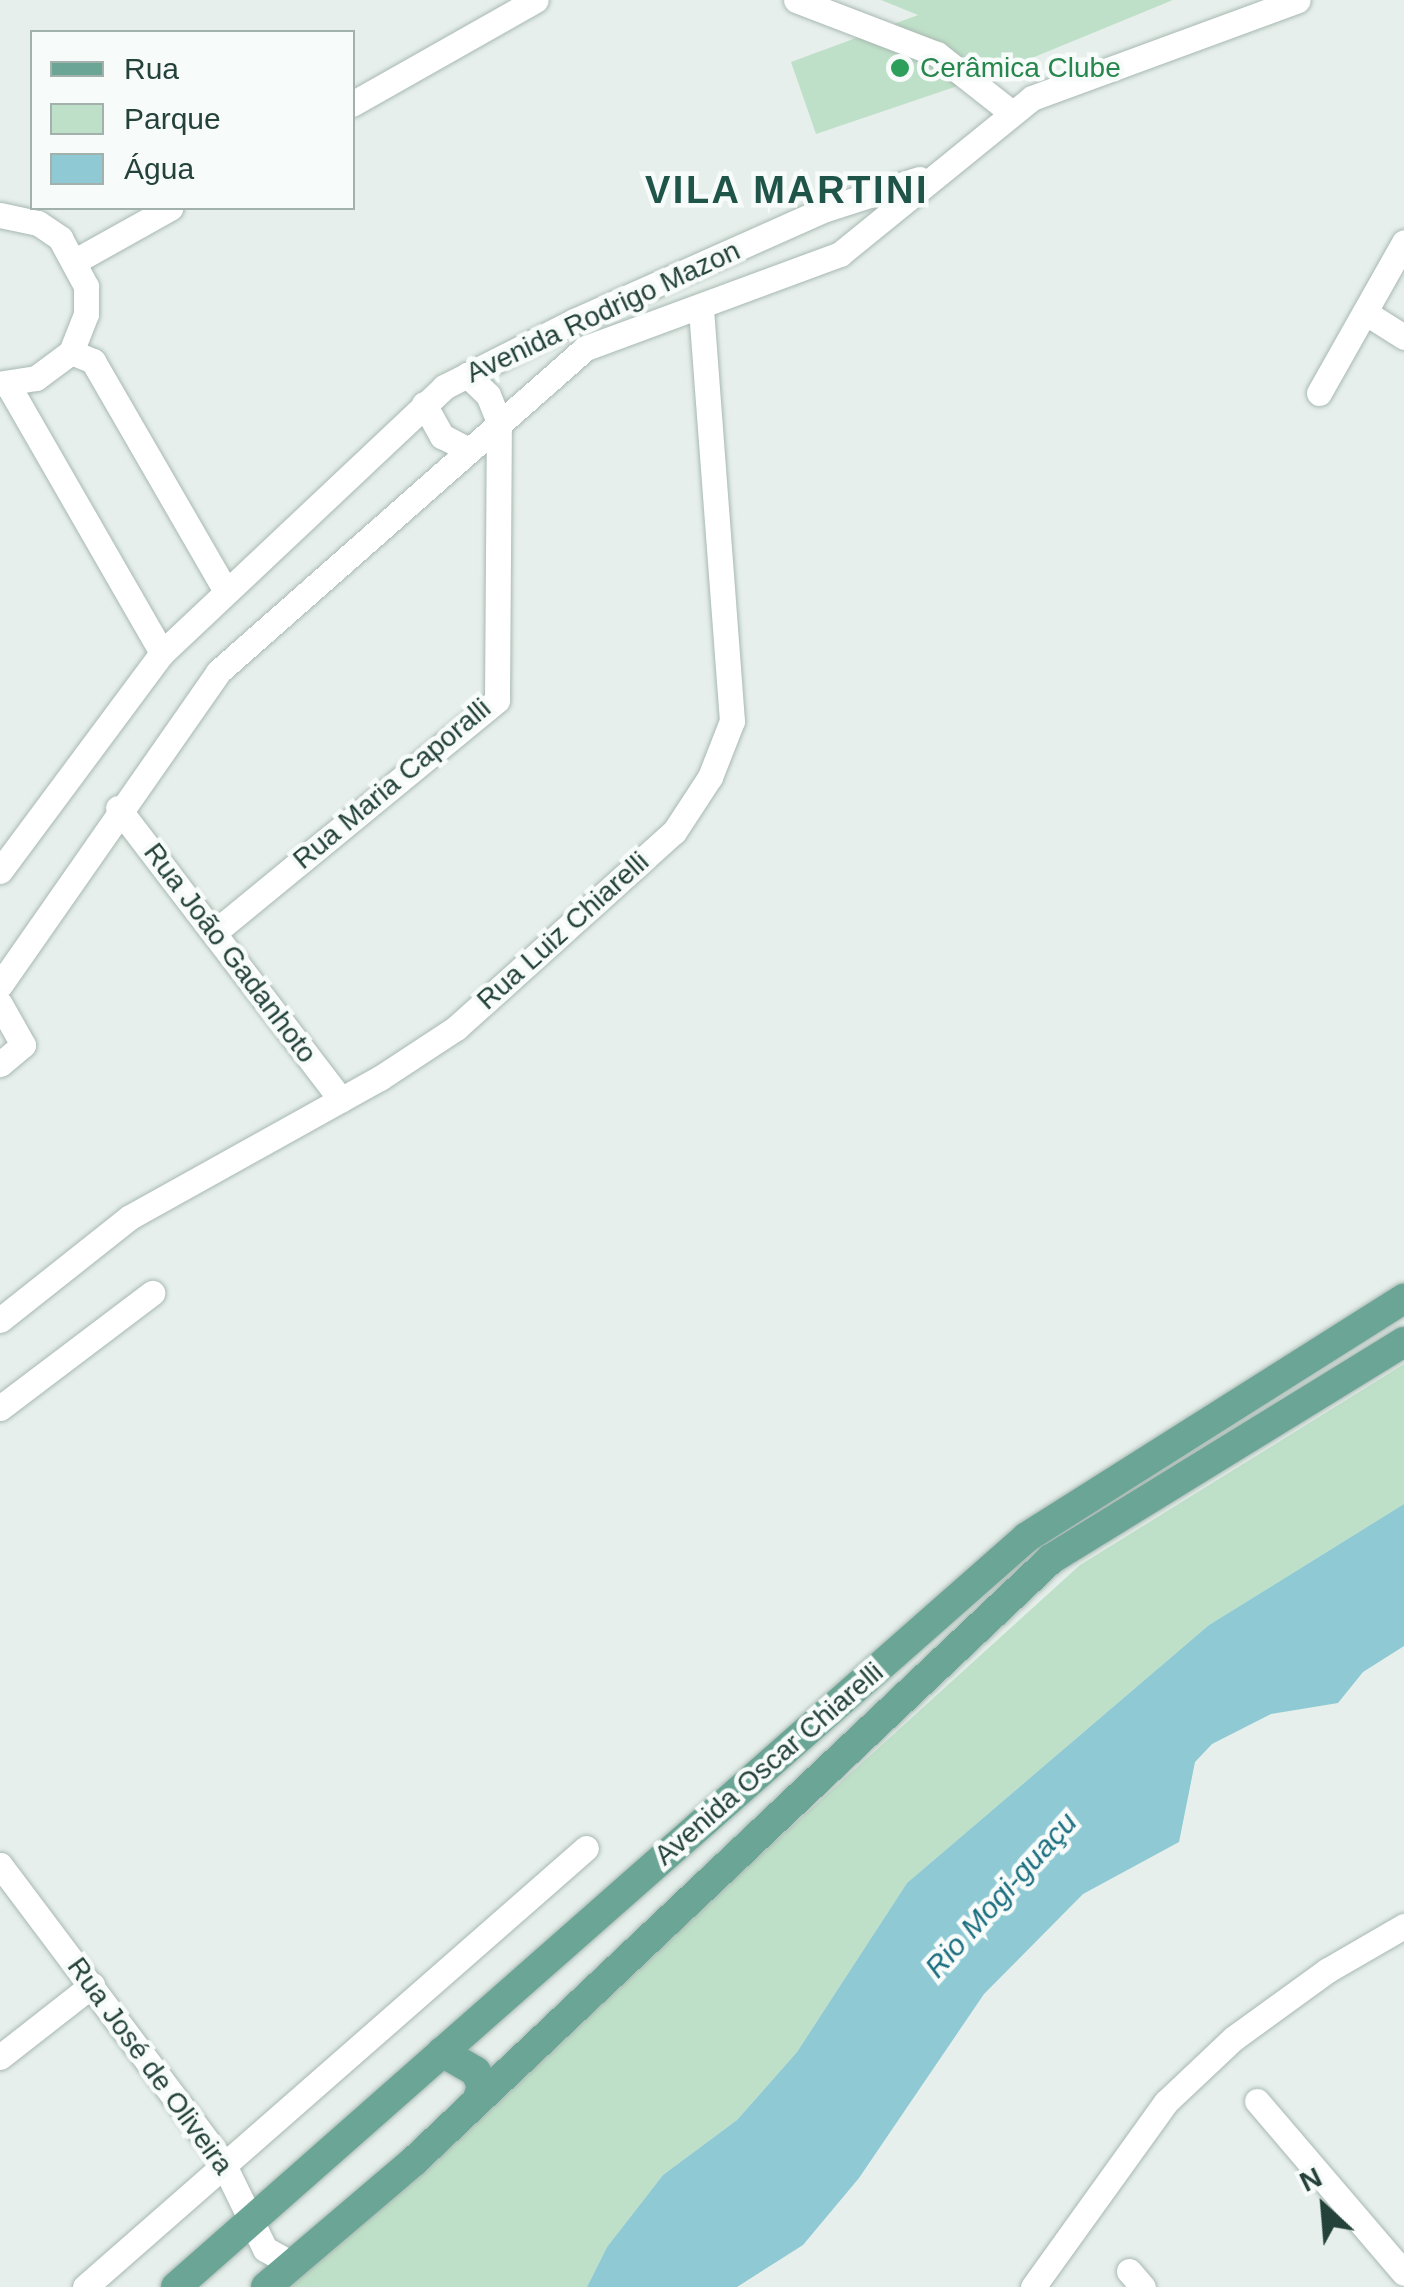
<!DOCTYPE html>
<html>
<head>
<meta charset="utf-8">
<style>
	body { margin:0 }
	#map { position:relative; width:1404px; height:2287px; overflow:hidden; background:#e6efeb; font-family:Arial,sans-serif }
	div>[style] { position:absolute }
	.green>* { inset:0; background:#bfe0c8 }
	.water>* { inset:0; background:#8ec9d4 }
	.roads { filter:drop-shadow(0 0 2px #a8b8b2) drop-shadow(0 0 2px #a8b8b2) }
	.minor>* { height:25px; margin:-12.5px; padding:0 12.5px; transform-origin:12.5px; border-radius:12.5px; background:#fff }
	.major>* { height:30px; margin:-15px; padding:0 15px; transform-origin:15px; border-radius:15px; background:#6aa596 }
	.dots>* { width:28px; height:28px; translate:-50% -50%; box-sizing:border-box; border:5px solid #f7fbf9; border-radius:50% }
	span { translate:-50% -50%; white-space:nowrap; text-align:center; line-height:1.15; -webkit-text-stroke:9px #f7fbf9; paint-order:stroke }
	.leisure-label { font-size:28px; color:#27864d }
	.left { translate:0 -50%; text-align:left }
	.street-label { font-size:28px; color:#24423a }
	.water-label { font-size:30px; color:#1c6f80; font-style:italic }
	.district-label { font-size:38px; color:#1f5548; font-weight:700; letter-spacing:2.5px }
	.legend { position:absolute; left:30px; top:30px; width:325px; height:180px; box-sizing:border-box; background:#f7fbf9; border:2px solid #a3b1ad; margin:0; padding:12px 18px; list-style:none; font-size:30px; color:#24423a }
	.legend li { display:flex; align-items:center; gap:20px; height:50px }
	.legend b { width:50px; border:2px solid #a3b1ad }
	.north { position:absolute; left:1274px; top:2157px; width:100px; height:100px; -webkit-text-stroke:8px #f7fbf9; paint-order:stroke; rotate:334deg; font-size:28px; font-weight:700; line-height:40px; text-align:center; color:#24423a }
	.north::after { content:''; display:block; margin:auto; width:35px; height:45px; background:#24423a; clip-path:polygon(50% 0,100% 100%,50% 72%,0 100%) }
</style>
</head>
<body>
<div id="map">
	<div class="green">
		<i style="clip-path:polygon(881px 0,1173px 0,993px 74px,816px 134px,791px 62px,918px 15px)"></i>
		<i style="clip-path:polygon(1404px 1364px,1404px 1504px,1209px 1625px,907px 1883px,797px 2052px,737px 2120px,663px 2175px,607px 2247px,587px 2287px,284px 2287px,1080px 1565px)"></i>
	</div>
	<div class="water">
		<i style="clip-path:polygon(1404px 1504px,1404px 1646px,1363px 1672px,1338px 1703px,1271px 1714px,1212px 1744px,1195px 1762px,1179px 1842px,1083px 1894px,984px 1994px,859px 2178px,803px 2245px,737px 2287px,587px 2287px,607px 2247px,663px 2175px,737px 2120px,797px 2052px,907px 1883px,1209px 1625px)"></i>
	</div>
	<div class="roads">
		<div class="minor">
			<i style="left:796px;top:0;width:151px;rotate:21deg"></i>
			<i style="left:937px;top:54px;width:95px;rotate:38.2deg"></i>
			<i style="left:352px;top:104px;width:211px;rotate:-29.5deg"></i>
			<i style="left:0;top:215px;width:39px;rotate:12deg"></i>
			<i style="left:38px;top:223px;width:27px;rotate:34deg"></i>
			<i style="left:60px;top:238px;width:55px;rotate:61.6deg"></i>
			<i style="left:86px;top:286px;width:28px;rotate:90deg"></i>
			<i style="left:86px;top:314px;width:41px;rotate:111.5deg"></i>
			<i style="left:71px;top:352px;width:44px;rotate:143.4deg"></i>
			<i style="left:36px;top:378px;width:36px;rotate:171deg"></i>
			<i style="left:77px;top:260px;width:107px;rotate:-29.2deg"></i>
			<i style="left:1366px;top:313px;width:45px;rotate:32.3deg"></i>
			<i style="left:71px;top:352px;width:24px;rotate:22deg"></i>
			<i style="left:93px;top:361px;width:266px;rotate:60deg"></i>
			<i style="left:8px;top:385px;width:309px;rotate:60.1deg"></i>
			<i style="left:1319px;top:393px;width:173px;rotate:-60.6deg"></i>
			<i style="left:424px;top:404px;width:37px;rotate:61deg"></i>
			<i style="left:442px;top:436px;width:30px;rotate:28deg"></i>
			<i style="left:118px;top:808px;width:367px;rotate:52.6deg"></i>
			<i style="left:0;top:871px;width:272px;rotate:-53.4deg"></i>
			<i style="left:162px;top:653px;width:388px;rotate:-43.3deg"></i>
			<i style="left:444px;top:387px;width:146px;rotate:-26.9deg"></i>
			<i style="left:574px;top:321px;width:276px;rotate:-24deg"></i>
			<i style="left:826px;top:209px;width:98px;rotate:-17.9deg"></i>
			<i style="left:215px;top:932px;width:365px;rotate:-39.4deg"></i>
			<i style="left:497px;top:700px;width:278px;rotate:-89.6deg"></i>
			<i style="left:499px;top:422px;width:29px;rotate:-112deg"></i>
			<i style="left:488px;top:395px;width:29px;rotate:-136deg"></i>
			<i style="left:0;top:985px;width:381px;rotate:-55.1deg"></i>
			<i style="left:218px;top:672px;width:490px;rotate:-41.4deg"></i>
			<i style="left:586px;top:348px;width:271px;rotate:-20.3deg"></i>
			<i style="left:840px;top:254px;width:247px;rotate:-39.1deg"></i>
			<i style="left:1032px;top:98px;width:283px;rotate:-20.2deg"></i>
			<i style="left:0;top:1004px;width:47px;rotate:60.7deg"></i>
			<i style="left:23px;top:1045px;width:30px;rotate:140deg"></i>
			<i style="left:0;top:1320px;width:166px;rotate:-38.4deg"></i>
			<i style="left:130px;top:1217px;width:286px;rotate:-29.1deg"></i>
			<i style="left:380px;top:1078px;width:91px;rotate:-33.3deg"></i>
			<i style="left:456px;top:1028px;width:293px;rotate:-42deg"></i>
			<i style="left:674px;top:832px;width:66px;rotate:-56.8deg"></i>
			<i style="left:710px;top:777px;width:60px;rotate:-68.6deg"></i>
			<i style="left:732px;top:721px;width:413px;rotate:-94.3deg"></i>
			<i style="left:0;top:1408px;width:191px;rotate:-37.1deg"></i>
			<i style="left:0;top:1865px;width:370px;rotate:53.1deg"></i>
			<i style="left:222px;top:2161px;width:98px;rotate:64deg"></i>
			<i style="left:265px;top:2249px;width:31px;rotate:29deg"></i>
			<i style="left:0;top:2057px;width:117px;rotate:-38deg"></i>
			<i style="left:1257px;top:2101px;width:226px;rotate:49.5deg"></i>
			<i style="left:1129px;top:2271px;width:21px;rotate:49deg"></i>
			<i style="left:85px;top:2287px;width:666px;rotate:-41.23deg"></i>
			<i style="left:1033px;top:2287px;width:228px;rotate:-54.3deg"></i>
			<i style="left:1166px;top:2102px;width:93px;rotate:-43.3deg"></i>
			<i style="left:1234px;top:2038px;width:116px;rotate:-35.9deg"></i>
			<i style="left:1328px;top:1970px;width:88px;rotate:-30.1deg"></i>
		</div>
		<div class="major">
			<i style="left:442px;top:2052px;width:39px;rotate:30deg"></i>
			<i style="left:476px;top:2072px;width:15px;rotate:67deg"></i>
			<i style="left:482px;top:2086px;width:16px;rotate:108deg"></i>
			<i style="left:176px;top:2287px;width:1134px;rotate:-41.39deg"></i>
			<i style="left:1027px;top:1537px;width:446px;rotate:-32.3deg"></i>
			<i style="left:266px;top:2287px;width:194px;rotate:-40.4deg"></i>
			<i style="left:414px;top:2161px;width:876px;rotate:-43.38deg"></i>
			<i style="left:1051px;top:1559px;width:414px;rotate:-31.6deg"></i>
		</div>
	</div>
	<div class="dots">
		<i style="left:900px;top:68px;background:#2e9e5b"></i>
	</div>
	<div class="leisure-label">
		<span class="left" style="left:920px;top:68px">Cerâmica Clube</span>
	</div>
	<div class="street-label">
		<span style="left:603px;top:312px;rotate:-25deg">Avenida Rodrigo Mazon</span>
		<span style="left:392px;top:784px;rotate:-40deg">Rua Maria Caporalli</span>
		<span style="left:563px;top:931px;rotate:-42deg">Rua Luiz Chiarelli</span>
		<span style="left:230px;top:953px;rotate:53deg">Rua João Gadanhoto</span>
		<span style="left:769px;top:1764px;rotate:-41deg">Avenida Oscar Chiarelli</span>
		<span style="left:150px;top:2066px;rotate:54deg">Rua José de Oliveira</span>
	</div>
	<div class="water-label">
		<span style="left:1001px;top:1895px;rotate:-48deg">Rio Mogi-guaçu</span>
	</div>
	<div class="district-label">
		<span style="left:787px;top:191px">VILA MARTINI</span>
	</div>
	<ul class="legend">
	<li><b style="height:12px;background:#6aa596"></b>Rua</li>
	<li><b style="height:28px;background:#bfe0c8"></b>Parque</li>
	<li><b style="height:28px;background:#8ec9d4"></b>Água</li>
	</ul>
	<div class="north">N</div>
</div>
</body>
</html>
